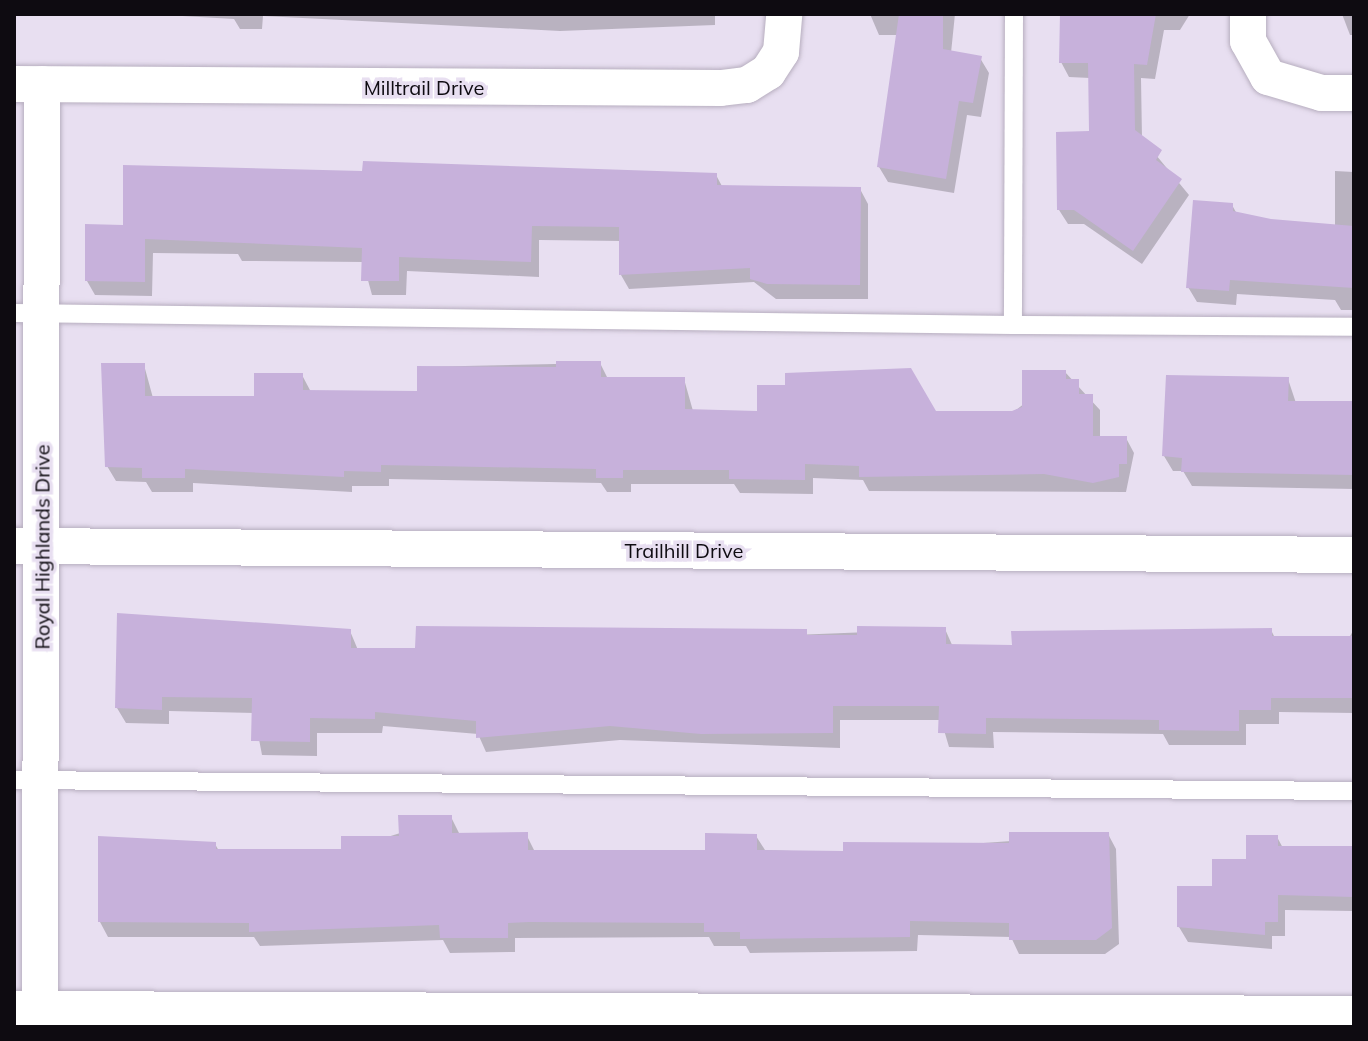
<!DOCTYPE html>
<html>
<head>
<meta charset="utf-8">
<style>
	body { margin:0 }
	#map { position:relative; width:1368px; height:1041px; overflow:hidden; background:#e8dff1; font-family:Mulish,sans-serif }
	div>[style] { position:absolute }
	.shadow>* { inset:0; background:#0003 }
	.building>* { inset:0; background:#c7b1db }
	.roads { filter:drop-shadow(0 0 2px #b7aebf) drop-shadow(0 0 2px #b7aebf) }
	.lane>* { height:18px; margin:-9px; padding:0 9px; transform-origin:9px; border-radius:9px; background:#fff }
	.street>* { height:36px; margin:-18px; padding:0 18px; transform-origin:18px; border-radius:18px; background:#fff }
	span { translate:-50% -50%; white-space:nowrap; text-align:center; line-height:1.15; -webkit-text-stroke:7px #e8dff1; paint-order:stroke }
	.street-label { font-size:20px; color:#0e0b11 }
	.frame { position:absolute; inset:0; border:16px solid #0e0b11; pointer-events:none }
</style>
</head>
<body>
<div id="map">
	<div class="shadow">
		<i style="clip-path:polygon(148px 14px,715px 14px,715px 25px,560px 31px,263px 16px,262px 29px,240px 29px,234px 19px)"></i>
		<i style="clip-path:polygon(870px 14px,955px 14px,951px 53px,980px 58px,989px 73px,981px 117px,967px 115px,954px 193px,888px 182px,879px 167px,898px 35px,879px 35px)"></i>
		<i style="clip-path:polygon(1062px 14px,1190px 14px,1180px 30px,1164px 30px,1155px 79px,1141px 78px,1142px 138px,1189px 195px,1142px 264px,1084px 224px,1068px 224px,1059px 210px,1091px 133px,1090px 78px,1069px 77px,1061px 62px)"></i>
		<i style="clip-path:polygon(1342px 14px,1354px 14px,1354px 35px,1350px 35px)"></i>
		<i style="clip-path:polygon(365px 163px,716px 175px,723px 188px,860px 189px,868px 204px,868px 299px,776px 299px,754px 282px,629px 289px,621px 275px,621px 241px,539px 240px,539px 277px,407px 271px,406px 295px,372px 295px,363px 262px,242px 261px,238px 254px,153px 253px,152px 296px,95px 295px,87px 281px,125px 227px,364px 173px)"></i>
		<i style="clip-path:polygon(1335px 171px,1354px 172px,1354px 310px,1341px 310px,1335px 300px,1237px 294px,1236px 305px,1197px 302px,1188px 287px,1232px 205px,1237px 214px,1271px 221px,1335px 227px)"></i>
		<i style="clip-path:polygon(600px 363px,608px 379px,684px 379px,693px 411px,1012px 413px,1065px 372px,1100px 410px,1100px 438px,1126px 438px,1134px 453px,1126px 492px,869px 491px,863px 480px,813px 478px,813px 494px,740px 493px,734px 484px,631px 484px,631px 492px,607px 492px,601px 483px,389px 479px,389px 486px,352px 486px,352px 492px,193px 483px,193px 492px,152px 492px,146px 482px,116px 481px,107px 466px,144px 365px,153px 398px,256px 398px,302px 375px,311px 392px,419px 393px,419px 367px)"></i>
		<i style="clip-path:polygon(1288px 379px,1296px 403px,1354px 403px,1354px 489px,1192px 486px,1183px 471px,1173px 471px,1164px 456px)"></i>
		<i style="clip-path:polygon(945px 629px,953px 647px,1014px 647px,1271px 630px,1275px 638px,1349px 638px,1354px 629px,1354px 713px,1279px 712px,1279px 724px,1246px 724px,1246px 745px,1169px 745px,1163px 734px,993px 732px,994px 748px,949px 747px,941px 720px,840px 720px,840px 748px,620px 740px,486px 752px,478px 734px,383px 726px,382px 733px,317px 733px,317px 756px,262px 755px,254px 713px,169px 711px,169px 724px,126px 723px,117px 708px,350px 631px,358px 650px,417px 650px)"></i>
		<i style="clip-path:polygon(451px 817px,460px 835px,526px 834px,535px 852px,707px 852px,756px 836px,765px 850px,845px 853px,1108px 834px,1116px 849px,1119px 944px,1105px 954px,1019px 954px,1011px 937px,918px 935px,917px 951px,750px 953px,746px 946px,714px 946px,709px 937px,515px 938px,515px 952px,450px 953px,443px 940px,260px 946px,254px 937px,108px 937px,100px 922px,215px 844px,219px 851px,343px 851px)"></i>
		<i style="clip-path:polygon(1277px 837px,1283px 848px,1354px 848px,1354px 944px,1352px 911px,1285px 910px,1285px 936px,1272px 936px,1272px 949px,1188px 942px,1179px 927px)"></i>
	</div>
	<div class="building">
		<i style="clip-path:polygon(899px 14px,943px 14px,943px 49px,982px 56px,973px 103px,959px 101px,946px 179px,877px 167px)"></i>
		<i style="clip-path:polygon(1060px 14px,1156px 14px,1147px 65px,1134px 64px,1135px 130px,1162px 150px,1156px 160px,1182px 179px,1133px 251px,1074px 210px,1057px 210px,1056px 132px,1089px 131px,1088px 63px,1059px 63px)"></i>
		<i style="clip-path:polygon(363px 161px,717px 173px,717px 185px,861px 187px,860px 285px,767px 284px,750px 279px,750px 268px,619px 275px,619px 227px,532px 226px,531px 262px,399px 257px,399px 281px,361px 281px,362px 248px,145px 239px,145px 282px,85px 281px,85px 224px,123px 225px,123px 165px,362px 171px)"></i>
		<i style="clip-path:polygon(1193px 200px,1233px 203px,1233px 211px,1271px 219px,1354px 226px,1354px 288px,1230px 280px,1229px 291px,1186px 288px)"></i>
		<i style="clip-path:polygon(556px 361px,601px 361px,601px 377px,685px 377px,685px 409px,757px 411px,757px 385px,785px 385px,785px 373px,911px 368px,936px 411px,1012px 411px,1022px 407px,1022px 370px,1066px 370px,1066px 379px,1079px 379px,1079px 394px,1093px 394px,1093px 436px,1127px 436px,1127px 464px,1119px 464px,1119px 477px,1093px 483px,1044px 474px,859px 477px,859px 466px,805px 464px,805px 480px,729px 479px,729px 470px,623px 470px,623px 478px,596px 478px,596px 469px,381px 465px,381px 472px,344px 471px,344px 477px,185px 469px,185px 478px,142px 478px,142px 468px,105px 467px,101px 363px,145px 363px,145px 396px,254px 396px,254px 373px,303px 373px,303px 390px,417px 391px,417px 366px,556px 367px)"></i>
		<i style="clip-path:polygon(1166px 375px,1289px 377px,1288px 401px,1354px 401px,1354px 475px,1181px 472px,1182px 458px,1162px 456px)"></i>
		<i style="clip-path:polygon(117px 613px,351px 629px,351px 648px,415px 648px,416px 626px,807px 629px,807px 635px,857px 635px,857px 626px,946px 627px,946px 644px,1012px 645px,1011px 631px,1272px 628px,1272px 636px,1354px 636px,1354px 698px,1271px 698px,1271px 710px,1239px 710px,1239px 731px,1159px 730px,1159px 720px,986px 718px,986px 734px,938px 733px,939px 706px,833px 706px,833px 733px,701px 734px,610px 726px,476px 738px,476px 721px,375px 712px,375px 719px,310px 718px,310px 742px,251px 741px,252px 698px,162px 697px,162px 710px,115px 708px)"></i>
		<i style="clip-path:polygon(398px 815px,452px 815px,452px 833px,528px 832px,528px 850px,705px 850px,705px 833px,757px 834px,757px 850px,843px 851px,843px 842px,1009px 843px,1009px 832px,1109px 832px,1112px 928px,1096px 940px,1009px 940px,1009px 923px,910px 921px,910px 937px,740px 939px,740px 932px,704px 932px,704px 923px,529px 922px,508px 923px,508px 938px,440px 938px,439px 925px,249px 932px,249px 923px,98px 922px,98px 836px,216px 842px,216px 849px,341px 849px,341px 836px,399px 836px)"></i>
		<i style="clip-path:polygon(1246px 835px,1278px 835px,1278px 846px,1354px 846px,1354px 897px,1278px 895px,1278px 922px,1265px 922px,1265px 935px,1177px 927px,1177px 886px,1212px 886px,1212px 859px,1246px 859px)"></i>
	</div>
	<div class="roads">
		<div class="lane">
			<i style="left:1014px;top:14px;width:311px;rotate:90.2deg"></i>
			<i style="left:1013px;top:325px;width:341px;rotate:0.3deg"></i>
			<i style="left:14px;top:313px;width:999px;rotate:0.69deg"></i>
			<i style="left:14px;top:780px;width:1340px;rotate:0.47deg"></i>
		</div>
		<div class="street">
			<i style="left:1248px;top:14px;width:27px;rotate:90deg"></i>
			<i style="left:1248px;top:41px;width:41px;rotate:60.9deg"></i>
			<i style="left:1268px;top:77px;width:56px;rotate:16.5deg"></i>
			<i style="left:1322px;top:93px;width:32px"></i>
			<i style="left:14px;top:84px;width:707px;rotate:0.32deg"></i>
			<i style="left:721px;top:88px;width:26px;rotate:-7deg"></i>
			<i style="left:747px;top:85px;width:25px;rotate:-32deg"></i>
			<i style="left:768px;top:72px;width:24px;rotate:-57deg"></i>
			<i style="left:781px;top:52px;width:38px;rotate:-85deg"></i>
			<i style="left:14px;top:546px;width:1340px;rotate:0.38deg"></i>
			<i style="left:14px;top:1009px;width:1340px;rotate:0.21deg"></i>
			<i style="left:40px;top:1009px;width:925px;rotate:-89.88deg"></i>
		</div>
	</div>
	<div class="street-label">
		<span style="left:424px;top:87px">Milltrail Drive</span>
		<span style="left:42px;top:547px;rotate:-90deg">Royal Highlands Drive</span>
		<span style="left:684px;top:550px">Trailhill Drive</span>
	</div>
	<div class="frame"></div>
</div>
</body>
</html>
